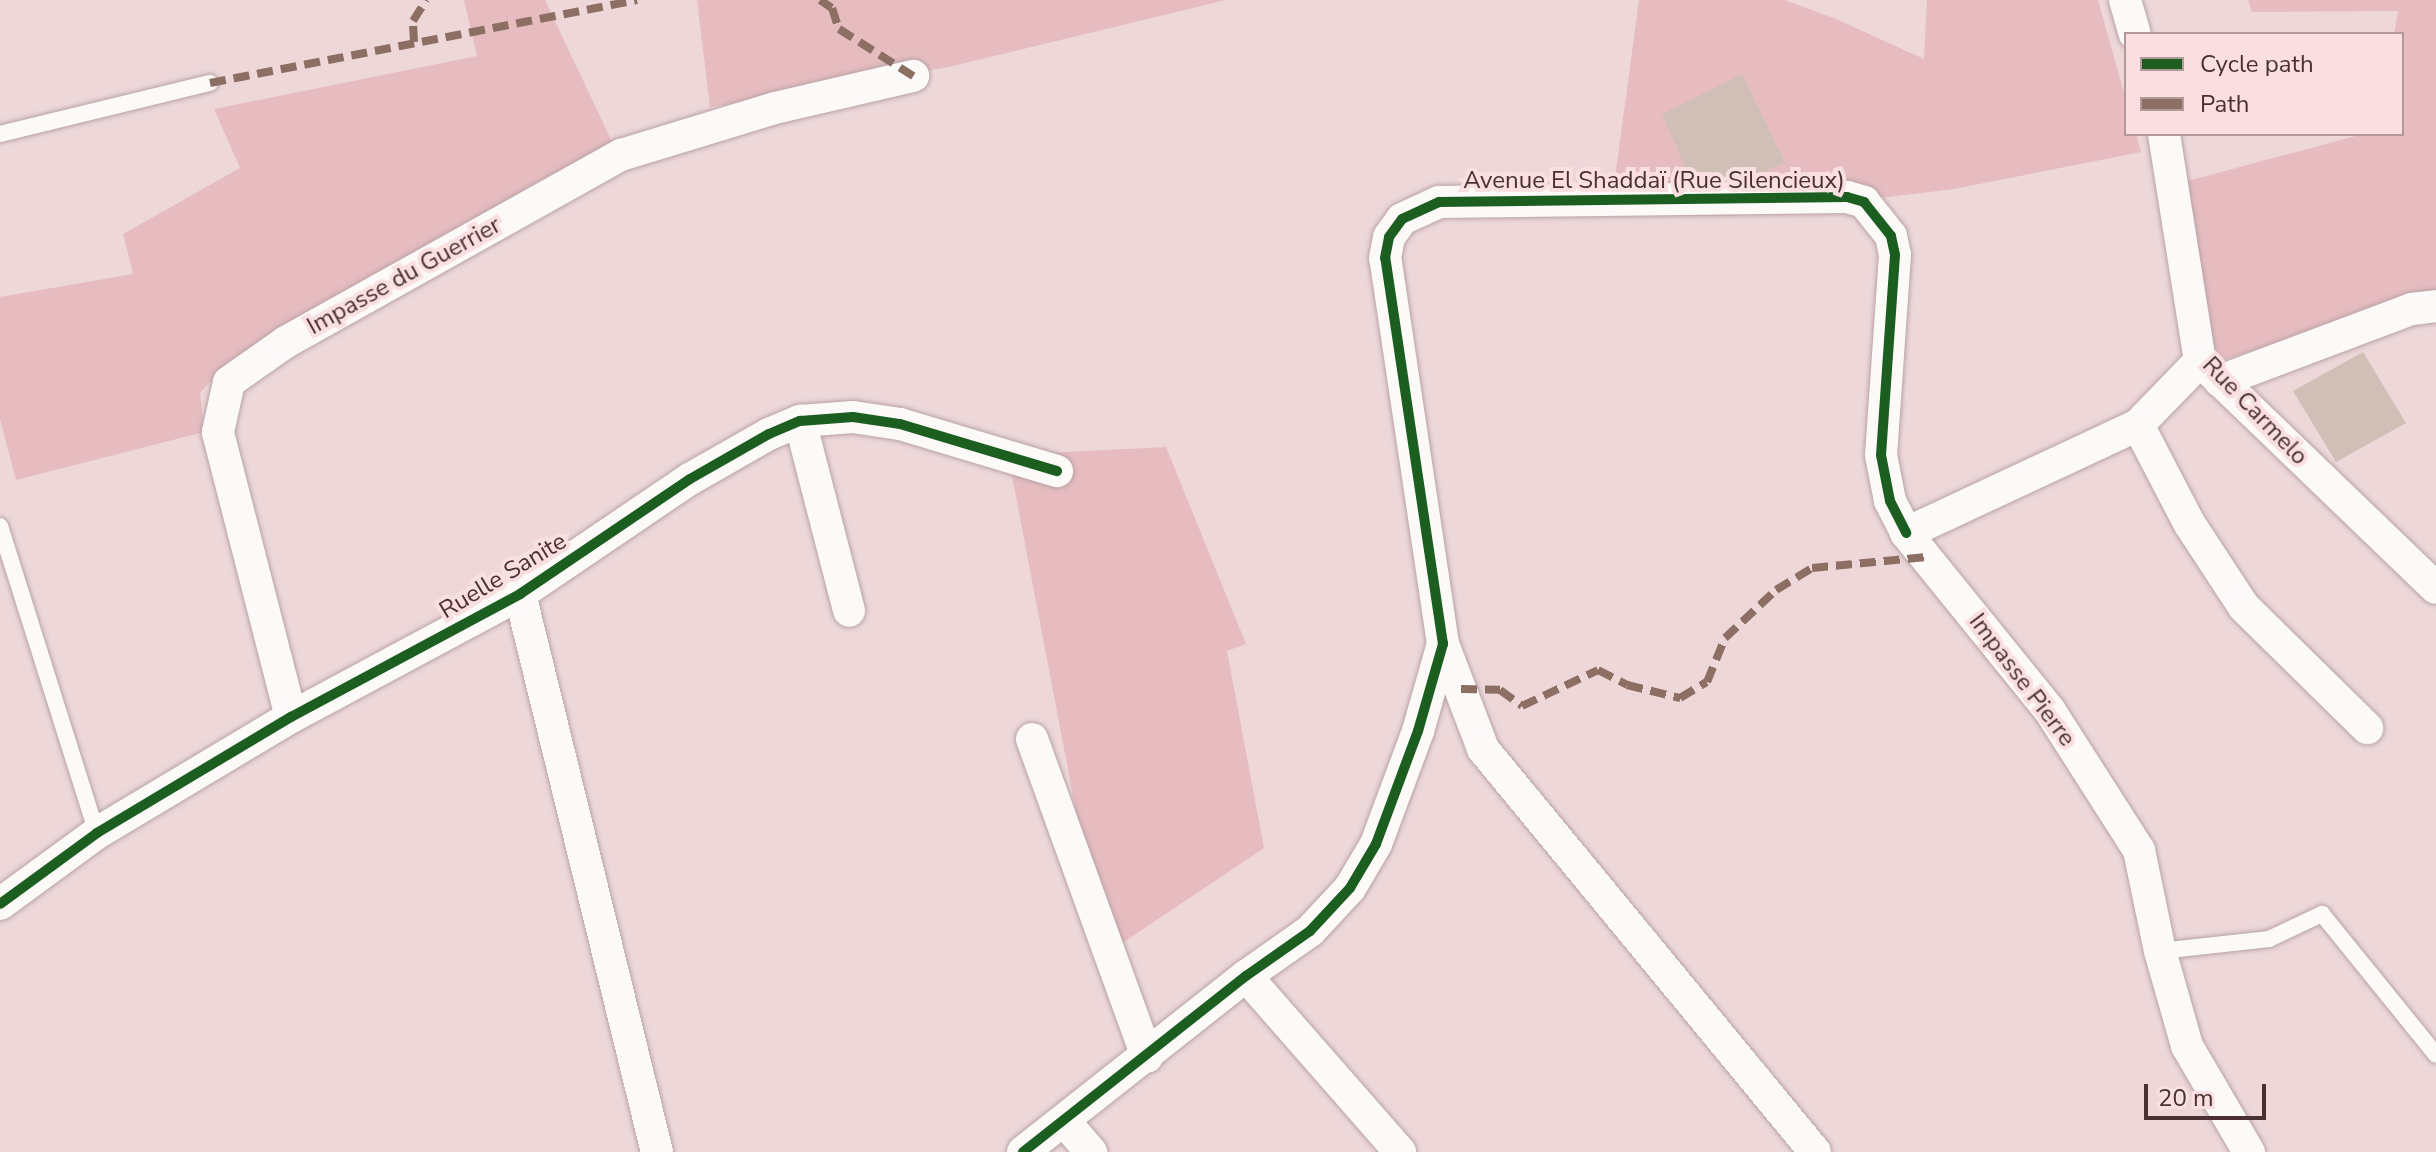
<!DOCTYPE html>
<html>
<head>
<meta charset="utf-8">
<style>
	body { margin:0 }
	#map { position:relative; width:2436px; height:1152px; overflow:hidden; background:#edd7d9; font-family:"Nunito Sans",sans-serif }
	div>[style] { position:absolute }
	.green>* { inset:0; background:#e6bcc0 }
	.building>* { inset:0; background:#d0bfb7 }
	.roads { filter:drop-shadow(0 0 2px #b8a3a5) drop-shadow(0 0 2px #b8a3a5) }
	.service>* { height:16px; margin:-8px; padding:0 8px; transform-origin:8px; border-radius:8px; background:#fcf9f9 }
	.minor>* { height:32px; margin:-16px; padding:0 16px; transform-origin:16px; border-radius:16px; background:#fcf9f9 }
	.quiet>* { height:8px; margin-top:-4px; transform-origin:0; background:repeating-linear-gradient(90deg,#8d6e63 0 16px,transparent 0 24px) }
	.cycleway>* { height:10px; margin:-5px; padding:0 5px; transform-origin:5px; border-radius:5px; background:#1b5e20 }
	span { translate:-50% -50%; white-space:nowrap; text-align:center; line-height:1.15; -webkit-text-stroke:8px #fadfe1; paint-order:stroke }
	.street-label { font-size:24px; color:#4a3032 }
	.legend { position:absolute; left:2124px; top:32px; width:280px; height:104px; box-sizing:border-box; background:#fadfe1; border:2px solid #b4999b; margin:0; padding:10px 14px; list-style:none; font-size:24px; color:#4a3032 }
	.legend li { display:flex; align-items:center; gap:16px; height:40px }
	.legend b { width:40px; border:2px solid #b4999b }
	.scale { position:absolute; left:2144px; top:1084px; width:122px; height:36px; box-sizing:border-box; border:4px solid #4a3032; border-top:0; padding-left:10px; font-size:24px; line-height:28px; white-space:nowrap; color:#4a3032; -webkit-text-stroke:6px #fadfe1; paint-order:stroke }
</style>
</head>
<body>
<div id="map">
	<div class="green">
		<i style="clip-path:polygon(464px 0,545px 0,614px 146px,230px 360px,200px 393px,204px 432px,16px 480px,0 419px,0 297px,133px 274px,123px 234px,240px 168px,214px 109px,477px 56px)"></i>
		<i style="clip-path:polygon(697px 0,1226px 0,949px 67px,710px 107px)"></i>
		<i style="clip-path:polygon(1639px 0,1785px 0,1836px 19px,1924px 59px,1927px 0,2098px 0,2126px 100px,2126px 134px,2136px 134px,2141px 152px,1954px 189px,1730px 216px,1610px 215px)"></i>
		<i style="clip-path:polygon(2248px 0,2436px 0,2436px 296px,2404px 300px,2214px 363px,2184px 182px,2363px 134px,2402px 134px,2402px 34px,2394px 34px,2398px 11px,2252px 12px)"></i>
		<i style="clip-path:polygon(1166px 447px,1246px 644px,1227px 651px,1264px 848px,1121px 944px,1091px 890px,1008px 455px)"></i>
	</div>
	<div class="building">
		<i style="clip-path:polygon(1742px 74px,1785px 163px,1747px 179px,1691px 180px,1662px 114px)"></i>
		<i style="clip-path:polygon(2363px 352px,2406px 423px,2336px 462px,2293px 391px)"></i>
	</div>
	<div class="roads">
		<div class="service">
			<i style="left:0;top:134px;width:216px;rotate:-13.7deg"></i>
			<i style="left:0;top:526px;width:322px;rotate:72.5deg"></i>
			<i style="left:2160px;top:951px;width:110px;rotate:-6.3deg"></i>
			<i style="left:2269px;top:939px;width:59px;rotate:-25.3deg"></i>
			<i style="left:2322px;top:914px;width:181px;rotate:51deg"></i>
		</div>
		<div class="minor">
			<i style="left:2125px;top:0;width:35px;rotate:74deg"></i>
			<i style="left:2164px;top:134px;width:230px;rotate:81deg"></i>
			<i style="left:2200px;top:361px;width:327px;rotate:43.9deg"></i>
			<i style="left:2200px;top:361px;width:89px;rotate:134.1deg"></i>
			<i style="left:2138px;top:425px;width:256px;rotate:155deg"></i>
			<i style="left:1906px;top:533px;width:229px;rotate:51deg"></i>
			<i style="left:2050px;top:711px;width:165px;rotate:57.4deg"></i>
			<i style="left:2139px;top:850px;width:103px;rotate:78.3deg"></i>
			<i style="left:2160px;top:951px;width:99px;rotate:74.1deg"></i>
			<i style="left:2187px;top:1046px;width:123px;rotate:59.7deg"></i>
			<i style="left:2220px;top:381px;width:205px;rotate:-20.6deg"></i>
			<i style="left:2412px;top:309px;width:24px;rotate:-7deg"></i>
			<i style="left:800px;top:421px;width:196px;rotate:75.5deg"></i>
			<i style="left:2138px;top:425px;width:110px;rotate:62.5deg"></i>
			<i style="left:2189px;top:523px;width:100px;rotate:56.8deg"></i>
			<i style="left:2244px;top:607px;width:173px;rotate:44.5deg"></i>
			<i style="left:520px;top:594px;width:575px;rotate:76.21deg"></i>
			<i style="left:1443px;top:644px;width:112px;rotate:69.1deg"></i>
			<i style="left:1483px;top:749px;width:522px;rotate:50.52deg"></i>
			<i style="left:291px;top:717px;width:294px;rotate:-104.4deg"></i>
			<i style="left:218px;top:432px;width:51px;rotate:-77.6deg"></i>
			<i style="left:229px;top:382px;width:70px;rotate:-35.1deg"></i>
			<i style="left:286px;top:342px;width:384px;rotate:-29.2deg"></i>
			<i style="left:621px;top:155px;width:161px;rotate:-17deg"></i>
			<i style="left:775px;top:108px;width:142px;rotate:-13.1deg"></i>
			<i style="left:1032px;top:739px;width:338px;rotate:70.1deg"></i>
			<i style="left:0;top:904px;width:120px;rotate:-36.2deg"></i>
			<i style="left:97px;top:833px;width:226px;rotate:-30.9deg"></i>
			<i style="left:291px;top:717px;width:260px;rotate:-28.2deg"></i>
			<i style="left:520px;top:594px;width:205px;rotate:-34.1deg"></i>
			<i style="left:690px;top:479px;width:91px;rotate:-29.7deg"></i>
			<i style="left:769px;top:434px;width:34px;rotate:-23deg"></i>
			<i style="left:800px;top:421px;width:53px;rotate:-4.3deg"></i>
			<i style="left:853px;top:417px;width:48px;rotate:8.5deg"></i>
			<i style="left:900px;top:424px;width:164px;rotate:16.7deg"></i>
			<i style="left:1246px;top:976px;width:234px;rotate:48.8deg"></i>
			<i style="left:1065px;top:1122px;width:40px;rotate:49deg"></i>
			<i style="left:1023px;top:1152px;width:284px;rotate:-38.3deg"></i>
			<i style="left:1246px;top:976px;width:78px;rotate:-35.1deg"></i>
			<i style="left:1310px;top:931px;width:59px;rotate:-47.1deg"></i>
			<i style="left:1350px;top:888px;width:51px;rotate:-59.4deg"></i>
			<i style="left:1376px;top:844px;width:121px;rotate:-69.6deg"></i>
			<i style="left:1418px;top:731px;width:91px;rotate:-74deg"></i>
			<i style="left:1443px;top:644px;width:390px;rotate:-98.5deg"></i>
			<i style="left:1385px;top:258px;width:21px;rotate:-79deg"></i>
			<i style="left:1389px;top:237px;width:22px;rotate:-54deg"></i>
			<i style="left:1402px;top:219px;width:41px;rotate:-24.7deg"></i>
			<i style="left:1439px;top:202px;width:408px;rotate:-0.7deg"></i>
			<i style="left:1847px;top:197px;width:18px;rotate:16deg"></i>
			<i style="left:1864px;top:202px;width:43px;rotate:51.5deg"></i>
			<i style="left:1891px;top:236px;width:19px;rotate:78deg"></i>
			<i style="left:1895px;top:255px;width:200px;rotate:94deg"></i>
			<i style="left:1881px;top:455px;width:47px;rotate:78.9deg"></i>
			<i style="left:1890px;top:501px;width:36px;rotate:63deg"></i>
		</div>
	</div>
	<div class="quiet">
		<i style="left:820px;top:0;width:14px;rotate:34deg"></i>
		<i style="left:832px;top:8px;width:22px;rotate:72deg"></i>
		<i style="left:839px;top:29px;width:88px;rotate:32.4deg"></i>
		<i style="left:414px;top:42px;width:21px;rotate:-93deg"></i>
		<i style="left:413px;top:21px;width:25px;rotate:-58deg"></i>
		<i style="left:210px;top:83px;width:435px;rotate:-11deg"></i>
		<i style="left:1461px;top:689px;width:39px;rotate:1deg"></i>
		<i style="left:1500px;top:690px;width:27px;rotate:36deg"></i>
		<i style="left:1522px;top:706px;width:84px;rotate:-25.3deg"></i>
		<i style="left:1598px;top:670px;width:33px;rotate:27deg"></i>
		<i style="left:1627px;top:685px;width:55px;rotate:13.8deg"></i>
		<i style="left:1680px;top:698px;width:31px;rotate:-31deg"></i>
		<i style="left:1707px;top:682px;width:48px;rotate:-67.8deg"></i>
		<i style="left:1725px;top:638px;width:70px;rotate:-43.3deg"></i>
		<i style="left:1776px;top:590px;width:42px;rotate:-31.4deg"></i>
		<i style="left:1812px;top:568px;width:115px;rotate:-5.5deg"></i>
	</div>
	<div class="cycleway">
		<i style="left:0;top:904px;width:120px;rotate:-36.2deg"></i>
		<i style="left:97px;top:833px;width:226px;rotate:-30.9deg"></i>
		<i style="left:291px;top:717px;width:260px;rotate:-28.2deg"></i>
		<i style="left:520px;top:594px;width:205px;rotate:-34.1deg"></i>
		<i style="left:690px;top:479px;width:91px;rotate:-29.7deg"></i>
		<i style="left:769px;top:434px;width:34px;rotate:-23deg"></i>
		<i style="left:800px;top:421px;width:53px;rotate:-4.3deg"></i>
		<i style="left:853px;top:417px;width:48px;rotate:8.5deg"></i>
		<i style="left:900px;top:424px;width:164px;rotate:16.7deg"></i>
		<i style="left:1023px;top:1152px;width:284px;rotate:-38.3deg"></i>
		<i style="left:1246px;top:976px;width:78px;rotate:-35.1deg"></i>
		<i style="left:1310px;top:931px;width:59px;rotate:-47.1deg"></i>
		<i style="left:1350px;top:888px;width:51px;rotate:-59.4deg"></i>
		<i style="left:1376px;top:844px;width:121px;rotate:-69.6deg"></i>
		<i style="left:1418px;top:731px;width:91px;rotate:-74deg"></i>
		<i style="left:1443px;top:644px;width:390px;rotate:-98.5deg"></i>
		<i style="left:1385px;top:258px;width:21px;rotate:-79deg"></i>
		<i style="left:1389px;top:237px;width:22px;rotate:-54deg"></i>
		<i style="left:1402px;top:219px;width:41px;rotate:-24.7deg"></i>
		<i style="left:1439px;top:202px;width:408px;rotate:-0.7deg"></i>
		<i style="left:1847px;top:197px;width:18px;rotate:16deg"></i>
		<i style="left:1864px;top:202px;width:43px;rotate:51.5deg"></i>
		<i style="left:1891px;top:236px;width:19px;rotate:78deg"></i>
		<i style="left:1895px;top:255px;width:200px;rotate:94deg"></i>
		<i style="left:1881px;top:455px;width:47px;rotate:78.9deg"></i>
		<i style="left:1890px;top:501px;width:36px;rotate:63deg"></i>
	</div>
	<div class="street-label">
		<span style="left:1654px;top:181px">Avenue El Shaddaï (Rue Silencieux)</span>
		<span style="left:404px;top:276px;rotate:-29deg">Impasse du Guerrier</span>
		<span style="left:2255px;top:411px;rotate:46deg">Rue Carmelo</span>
		<span style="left:503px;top:576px;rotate:-31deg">Ruelle Sanite</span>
		<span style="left:2022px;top:680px;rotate:53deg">Impasse Pierre</span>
	</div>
	<ul class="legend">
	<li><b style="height:10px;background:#1b5e20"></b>Cycle path</li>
	<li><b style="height:10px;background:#8d6e63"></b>Path</li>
	</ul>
	<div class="scale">20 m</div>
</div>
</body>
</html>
